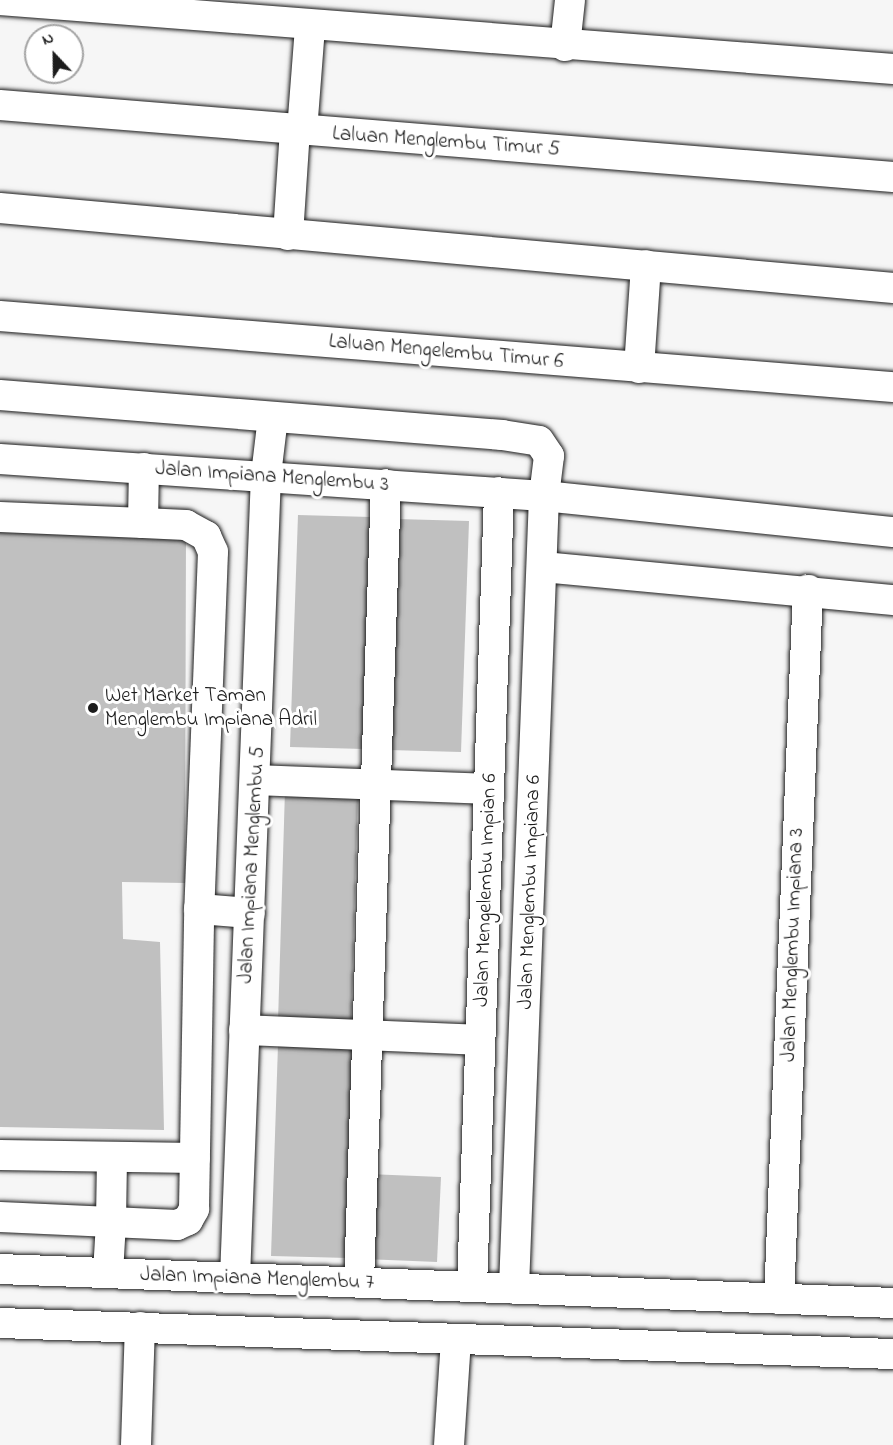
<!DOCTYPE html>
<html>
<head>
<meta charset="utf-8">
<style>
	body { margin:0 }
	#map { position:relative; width:893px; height:1445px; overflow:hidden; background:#f6f6f6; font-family:"Indie Flower",sans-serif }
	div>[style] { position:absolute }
	.building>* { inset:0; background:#c0c0c0 }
	.roads { filter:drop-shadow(0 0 2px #1c1c1c) drop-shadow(0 0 2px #1c1c1c) }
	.minor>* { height:30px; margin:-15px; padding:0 15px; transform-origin:15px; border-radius:15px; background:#fff }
	.dots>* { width:16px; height:16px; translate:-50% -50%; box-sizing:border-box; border:3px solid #fff; border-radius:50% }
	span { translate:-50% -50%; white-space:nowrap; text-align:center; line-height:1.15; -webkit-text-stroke:6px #fff; paint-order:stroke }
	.street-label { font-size:21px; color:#1c1c1c }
	.poi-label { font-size:21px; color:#1c1c1c }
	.left { translate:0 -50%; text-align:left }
	.north { position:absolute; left:24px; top:24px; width:60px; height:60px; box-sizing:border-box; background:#fff; border:2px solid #a4a4a4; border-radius:50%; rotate:338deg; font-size:16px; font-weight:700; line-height:24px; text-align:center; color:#1c1c1c }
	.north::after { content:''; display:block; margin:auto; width:21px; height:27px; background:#1c1c1c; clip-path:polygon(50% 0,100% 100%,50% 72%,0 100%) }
</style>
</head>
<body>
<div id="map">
	<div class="building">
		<i style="clip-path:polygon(298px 515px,371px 517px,364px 749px,290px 747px)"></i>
		<i style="clip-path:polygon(397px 519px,469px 521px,461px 752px,389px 750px)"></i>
		<i style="clip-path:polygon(0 525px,186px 534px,185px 883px,122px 882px,123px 939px,160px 942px,164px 1130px,0 1127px)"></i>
		<i style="clip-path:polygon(285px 790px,358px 792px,351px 1025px,278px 1022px)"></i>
		<i style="clip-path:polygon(278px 1045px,354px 1047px,348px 1258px,271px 1256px)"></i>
		<i style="clip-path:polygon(368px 1174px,441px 1177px,437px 1262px,364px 1259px)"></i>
	</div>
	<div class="roads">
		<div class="minor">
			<i style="left:0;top:0;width:896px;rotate:4.42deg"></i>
			<i style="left:565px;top:46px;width:46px;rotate:-83.8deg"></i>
			<i style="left:0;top:105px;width:896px;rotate:4.61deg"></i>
			<i style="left:302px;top:131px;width:105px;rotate:-85.6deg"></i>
			<i style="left:0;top:208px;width:897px;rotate:5.12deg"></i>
			<i style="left:288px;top:235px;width:105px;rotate:-86.2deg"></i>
			<i style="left:0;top:316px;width:896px;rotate:4.55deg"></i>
			<i style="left:639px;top:368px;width:103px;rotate:-86.1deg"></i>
			<i style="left:0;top:395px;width:504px;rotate:4.56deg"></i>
			<i style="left:502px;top:435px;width:37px;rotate:9deg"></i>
			<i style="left:539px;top:441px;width:18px;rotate:56deg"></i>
			<i style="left:549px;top:456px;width:40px;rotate:97.1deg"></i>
			<i style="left:544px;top:496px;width:793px;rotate:92.17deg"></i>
			<i style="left:0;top:459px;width:545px;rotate:3.89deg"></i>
			<i style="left:544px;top:496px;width:351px;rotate:5.9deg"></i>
			<i style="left:0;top:517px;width:143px;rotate:2.4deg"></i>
			<i style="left:143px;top:523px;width:55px;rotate:-89deg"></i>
			<i style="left:143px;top:523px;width:43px;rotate:2.7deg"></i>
			<i style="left:186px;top:525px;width:23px;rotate:29deg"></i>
			<i style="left:206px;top:536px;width:17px;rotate:66deg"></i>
			<i style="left:213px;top:552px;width:357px;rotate:92.2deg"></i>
			<i style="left:199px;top:909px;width:51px;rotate:4.5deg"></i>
			<i style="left:543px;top:567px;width:352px;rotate:5.4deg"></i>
			<i style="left:256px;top:780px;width:233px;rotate:2.2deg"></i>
			<i style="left:244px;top:1030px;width:236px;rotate:2.4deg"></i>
			<i style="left:0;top:1155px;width:195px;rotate:0.9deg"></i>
			<i style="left:0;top:1217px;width:111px;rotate:2.6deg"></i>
			<i style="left:111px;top:1222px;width:65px;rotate:-89.1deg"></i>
			<i style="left:0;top:1269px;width:894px;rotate:2.18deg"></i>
			<i style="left:108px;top:1273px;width:51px;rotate:-86.6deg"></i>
			<i style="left:111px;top:1222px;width:66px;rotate:2.6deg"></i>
			<i style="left:177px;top:1225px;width:12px;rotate:-24deg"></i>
			<i style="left:188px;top:1220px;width:13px;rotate:-61deg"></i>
			<i style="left:194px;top:1209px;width:300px;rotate:-89deg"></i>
			<i style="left:235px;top:1278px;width:804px;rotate:-87.79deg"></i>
			<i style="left:266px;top:475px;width:58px;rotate:-83.1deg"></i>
			<i style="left:359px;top:1282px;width:798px;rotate:-88.06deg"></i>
			<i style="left:472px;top:1287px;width:795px;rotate:-88.05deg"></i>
			<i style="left:779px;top:1299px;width:710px;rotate:-87.66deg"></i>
			<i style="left:0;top:1323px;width:894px;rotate:1.99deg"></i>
			<i style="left:136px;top:1445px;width:118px;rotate:-88.1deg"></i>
			<i style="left:449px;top:1445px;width:106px;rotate:-86.2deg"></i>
		</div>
	</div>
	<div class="dots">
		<i style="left:93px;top:708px;background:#1c1c1c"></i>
	</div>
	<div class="street-label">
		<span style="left:446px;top:142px;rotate:4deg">Laluan Menglembu Timur 5</span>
		<span style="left:446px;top:352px;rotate:5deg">Laluan Mengelembu Timur 6</span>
		<span style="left:272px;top:477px;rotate:4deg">Jalan Impiana Menglembu 3</span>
		<span style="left:252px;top:865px;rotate:-87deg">Jalan Impiana Menglembu 5</span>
		<span style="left:486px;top:890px;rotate:-88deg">Jalan Mengelembu Impian 6</span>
		<span style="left:530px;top:892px;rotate:-88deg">Jalan Menglembu Impiana 6</span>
		<span style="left:793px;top:945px;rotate:-88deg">Jalan Menglembu Impiana 3</span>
		<span style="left:257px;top:1279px;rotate:2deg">Jalan Impiana Menglembu 7</span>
	</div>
	<div class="poi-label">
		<span class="left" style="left:105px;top:708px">Wet Market Taman<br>Menglembu Impiana Adril</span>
	</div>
	<div class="north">N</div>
</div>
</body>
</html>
